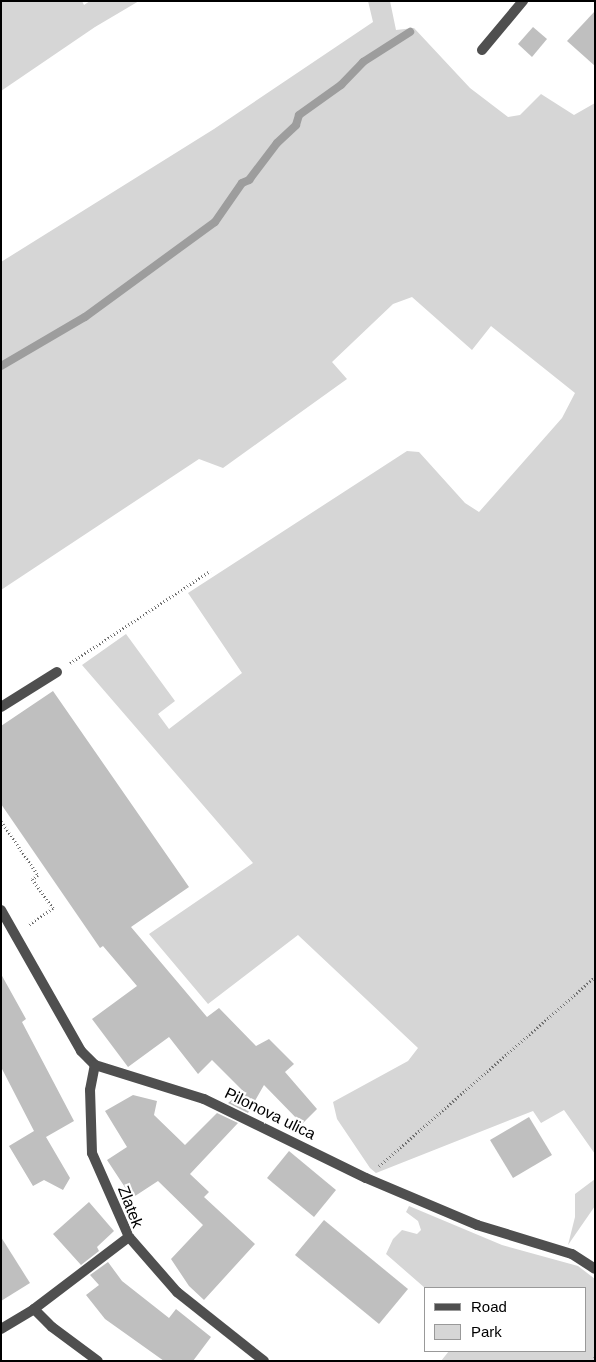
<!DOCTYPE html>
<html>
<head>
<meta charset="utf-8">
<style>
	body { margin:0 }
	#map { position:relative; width:596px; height:1362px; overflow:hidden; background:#fff; font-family:Helvetica,sans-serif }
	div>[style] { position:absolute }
	.green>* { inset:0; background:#d6d6d6 }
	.stream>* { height:8px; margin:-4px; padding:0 4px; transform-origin:4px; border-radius:4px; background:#9d9d9d }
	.building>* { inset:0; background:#bfbfbf }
	.path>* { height:3px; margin-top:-1.5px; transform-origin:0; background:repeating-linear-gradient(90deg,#717171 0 1px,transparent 0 3.5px) }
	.lane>* { height:10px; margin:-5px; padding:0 5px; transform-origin:5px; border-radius:5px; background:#4f4f4f }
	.street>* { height:10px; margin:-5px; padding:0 5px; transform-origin:5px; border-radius:5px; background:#4f4f4f }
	span { translate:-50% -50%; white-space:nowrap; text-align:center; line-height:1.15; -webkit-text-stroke:4.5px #fff; paint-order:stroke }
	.street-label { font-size:16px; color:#000 }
	.frame { position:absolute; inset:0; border:2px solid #000; pointer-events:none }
	.legend { position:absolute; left:424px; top:1287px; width:162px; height:65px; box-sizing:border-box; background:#fff; border:1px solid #999; margin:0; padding:6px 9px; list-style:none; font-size:15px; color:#000 }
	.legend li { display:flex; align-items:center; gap:10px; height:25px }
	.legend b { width:25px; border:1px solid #999 }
</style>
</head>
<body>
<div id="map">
	<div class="green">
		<i style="clip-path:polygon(1px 1px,82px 1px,84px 5px,90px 1px,139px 1px,95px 27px,1px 91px)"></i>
		<i style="clip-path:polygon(368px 1px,390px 1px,396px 30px,414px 28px,470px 88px,508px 117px,520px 115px,541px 94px,574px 115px,595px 103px,595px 1154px,564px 1110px,541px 1123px,533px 1111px,376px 1173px,370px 1168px,337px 1119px,333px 1102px,408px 1061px,418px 1048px,298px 935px,208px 1004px,149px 934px,253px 863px,82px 665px,126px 634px,175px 701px,158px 714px,169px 729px,242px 673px,188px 593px,407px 451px,419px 452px,465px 503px,479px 512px,562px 418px,575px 393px,491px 326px,472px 350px,412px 297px,393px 304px,332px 362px,347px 379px,223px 468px,199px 459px,1px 590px,1px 262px,214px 129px,373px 22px)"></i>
		<i style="clip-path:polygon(595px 1179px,595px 1206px,568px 1245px,575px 1217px,575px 1194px)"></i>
		<i style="clip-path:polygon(409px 1206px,502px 1245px,578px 1266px,595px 1279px,595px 1361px,441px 1361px,449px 1351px,585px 1351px,585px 1288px,425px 1288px,386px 1254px,393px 1239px,402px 1230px,417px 1234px,421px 1230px,418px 1221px,406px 1212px)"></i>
	</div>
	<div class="stream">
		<i style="left:1px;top:366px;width:97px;rotate:-30.3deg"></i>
		<i style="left:85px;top:317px;width:161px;rotate:-36.2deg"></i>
		<i style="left:215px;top:222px;width:47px;rotate:-55.3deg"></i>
		<i style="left:242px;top:183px;width:8px;rotate:-23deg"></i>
		<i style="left:249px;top:180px;width:46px;rotate:-52.9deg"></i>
		<i style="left:277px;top:143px;width:26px;rotate:-43deg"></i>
		<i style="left:296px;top:125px;width:10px;rotate:-73deg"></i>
		<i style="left:299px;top:115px;width:52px;rotate:-35.5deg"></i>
		<i style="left:341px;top:85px;width:32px;rotate:-46deg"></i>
		<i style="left:363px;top:62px;width:56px;rotate:-32.6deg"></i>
	</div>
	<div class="building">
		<i style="clip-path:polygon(595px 11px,595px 66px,567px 41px)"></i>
		<i style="clip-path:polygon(533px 27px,547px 39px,532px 57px,518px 44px)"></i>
		<i style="clip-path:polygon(53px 691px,189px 887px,131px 927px,207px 1017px,219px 1008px,256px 1046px,269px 1039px,294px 1064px,285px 1072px,317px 1109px,302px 1124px,264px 1085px,248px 1113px,228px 1103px,243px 1091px,212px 1060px,198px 1074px,169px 1037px,128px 1067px,92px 1019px,137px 986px,103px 946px,100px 948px,1px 804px,1px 726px)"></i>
		<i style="clip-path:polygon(1px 974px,26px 1019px,22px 1022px,74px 1121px,46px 1137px,70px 1178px,63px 1190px,44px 1180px,33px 1186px,9px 1146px,34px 1131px,1px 1067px)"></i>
		<i style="clip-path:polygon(133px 1095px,157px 1101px,154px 1115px,185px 1145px,217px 1113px,238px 1123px,190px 1174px,209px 1192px,204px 1197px,255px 1244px,204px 1300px,189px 1286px,171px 1259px,203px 1225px,158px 1181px,132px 1198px,107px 1160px,127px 1147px,105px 1111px)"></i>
		<i style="clip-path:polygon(529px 1117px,552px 1155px,513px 1178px,490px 1140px)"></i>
		<i style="clip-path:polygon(289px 1151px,336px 1190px,314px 1217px,267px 1178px)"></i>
		<i style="clip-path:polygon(89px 1202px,114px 1231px,97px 1247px,99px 1251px,81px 1265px,53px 1234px)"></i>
		<i style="clip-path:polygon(324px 1220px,408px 1289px,379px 1324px,295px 1255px)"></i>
		<i style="clip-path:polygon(1px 1237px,30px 1283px,1px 1301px)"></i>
		<i style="clip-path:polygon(108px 1262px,122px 1281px,169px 1318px,176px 1309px,211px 1337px,193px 1361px,164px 1361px,105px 1319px,86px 1295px,99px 1285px,90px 1275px)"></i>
	</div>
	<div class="path">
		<i style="left:70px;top:663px;width:168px;rotate:-33.3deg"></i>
		<i style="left:1px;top:812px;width:2px"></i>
		<i style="left:1px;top:821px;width:65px;rotate:55.6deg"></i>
		<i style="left:38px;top:875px;width:7px;rotate:146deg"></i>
		<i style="left:32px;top:879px;width:36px;rotate:54deg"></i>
		<i style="left:53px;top:908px;width:29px;rotate:145deg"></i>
		<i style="left:379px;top:1166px;width:287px;rotate:-41.2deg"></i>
		<i style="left:593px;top:1361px;width:4px;rotate:-63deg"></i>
	</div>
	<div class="lane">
		<i style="left:482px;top:50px;width:64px;rotate:-50.1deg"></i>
		<i style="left:1px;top:707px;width:66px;rotate:-32deg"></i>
		<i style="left:129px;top:1237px;width:73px;rotate:48.9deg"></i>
		<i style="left:177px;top:1292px;width:111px;rotate:38.4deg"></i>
	</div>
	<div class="street">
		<i style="left:1px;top:910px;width:162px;rotate:60.4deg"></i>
		<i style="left:81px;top:1051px;width:20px;rotate:45deg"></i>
		<i style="left:95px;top:1065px;width:114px;rotate:17.3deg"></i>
		<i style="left:204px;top:1099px;width:180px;rotate:26deg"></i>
		<i style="left:366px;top:1178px;width:121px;rotate:22.9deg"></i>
		<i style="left:477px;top:1225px;width:99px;rotate:17deg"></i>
		<i style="left:572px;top:1254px;width:27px;rotate:33deg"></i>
		<i style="left:34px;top:1309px;width:25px;rotate:45deg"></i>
		<i style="left:52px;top:1327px;width:57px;rotate:36.5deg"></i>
		<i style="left:1px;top:1329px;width:39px;rotate:-31deg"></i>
		<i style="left:34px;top:1309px;width:119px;rotate:-37.2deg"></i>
		<i style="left:129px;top:1237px;width:92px;rotate:-113.8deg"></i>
		<i style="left:92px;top:1153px;width:63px;rotate:-91.8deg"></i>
		<i style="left:90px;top:1090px;width:25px;rotate:-79deg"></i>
	</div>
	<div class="street-label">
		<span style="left:270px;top:1114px;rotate:26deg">Pilonova ulica</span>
		<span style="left:130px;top:1207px;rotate:69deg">Zlatek</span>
	</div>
	<div class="frame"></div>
	<ul class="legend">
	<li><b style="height:6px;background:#4f4f4f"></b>Road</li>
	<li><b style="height:14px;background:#d6d6d6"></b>Park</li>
	</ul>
</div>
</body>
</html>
